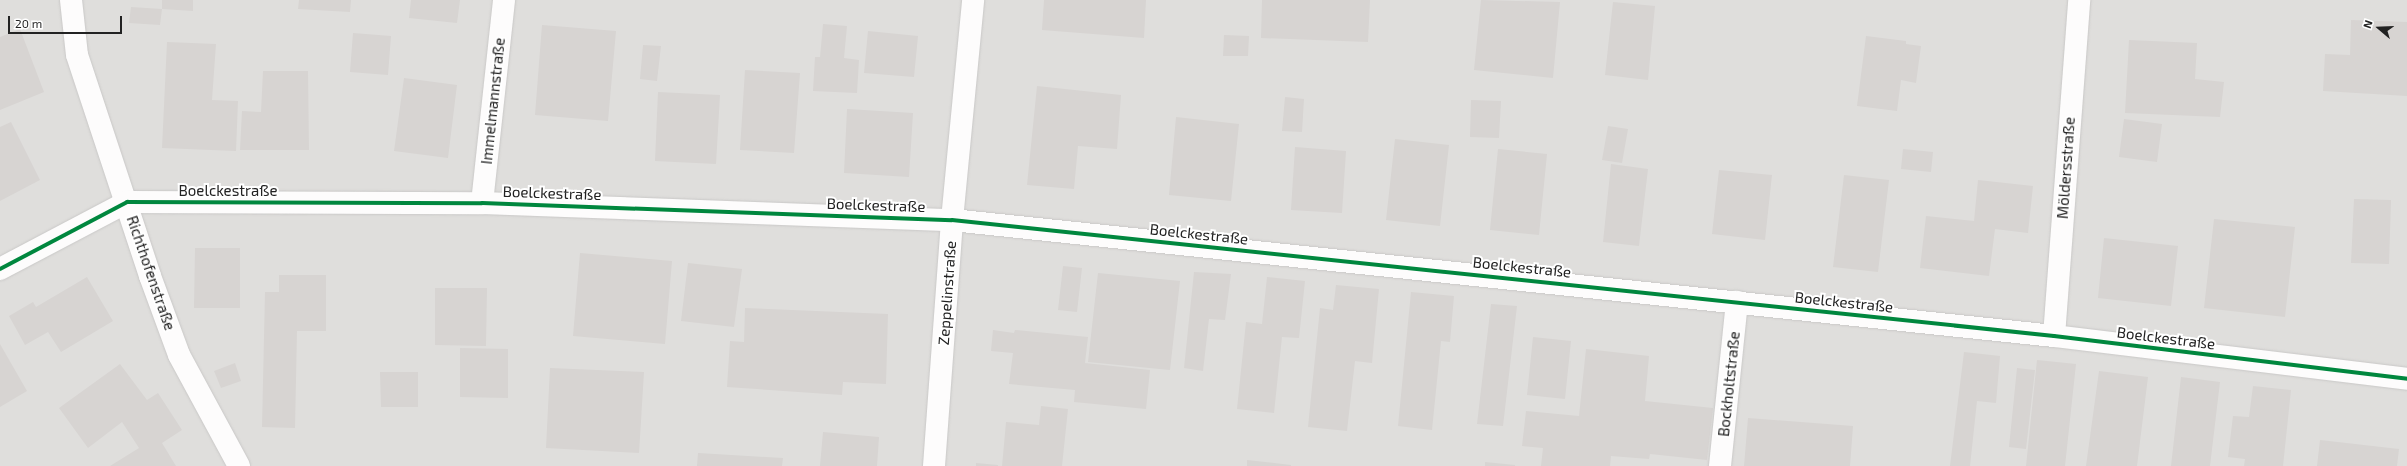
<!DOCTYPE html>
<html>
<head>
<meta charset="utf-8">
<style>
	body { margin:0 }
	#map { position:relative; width:2407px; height:466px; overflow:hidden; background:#f0eeeb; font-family:"Exo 2",sans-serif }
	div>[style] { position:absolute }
	.residential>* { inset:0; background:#dfdedc }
	.building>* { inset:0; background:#d7d4d2 }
	.roads { filter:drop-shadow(0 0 1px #c9c8c7) drop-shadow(0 0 1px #c9c8c7) }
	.street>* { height:22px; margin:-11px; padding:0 11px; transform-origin:11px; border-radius:11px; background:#fdfcfc }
	.cycleway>* { height:4px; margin:-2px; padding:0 2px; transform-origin:2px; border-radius:2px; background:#00873e }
	span { translate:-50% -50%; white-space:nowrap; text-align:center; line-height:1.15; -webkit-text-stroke:4px #fff; paint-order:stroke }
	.street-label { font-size:15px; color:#222 }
	.north { position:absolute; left:2359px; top:8px; width:40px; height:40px; -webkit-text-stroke:3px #fff; paint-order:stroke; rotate:289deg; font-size:11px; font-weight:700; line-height:16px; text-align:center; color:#222 }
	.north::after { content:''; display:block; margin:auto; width:14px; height:18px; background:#222; clip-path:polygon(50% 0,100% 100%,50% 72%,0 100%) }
	.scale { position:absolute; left:8px; top:16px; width:114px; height:18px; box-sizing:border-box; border:2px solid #222; border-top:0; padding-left:5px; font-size:12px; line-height:14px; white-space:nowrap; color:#222; -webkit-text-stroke:3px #fff; paint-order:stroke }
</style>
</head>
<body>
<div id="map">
	<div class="residential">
		<i style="clip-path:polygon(0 0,2407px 0,2407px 466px,0 466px)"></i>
	</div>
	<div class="building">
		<i style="clip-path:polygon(162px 0,193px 0,193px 11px,162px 9px)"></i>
		<i style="clip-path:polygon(299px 0,351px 0,350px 12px,298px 9px)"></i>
		<i style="clip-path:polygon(411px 0,460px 0,457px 23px,409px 18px)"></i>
		<i style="clip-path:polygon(1044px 0,1146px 0,1144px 38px,1042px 30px)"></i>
		<i style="clip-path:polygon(1262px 0,1370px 0,1368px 42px,1261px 38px)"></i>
		<i style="clip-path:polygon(1481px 0,1560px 2px,1553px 78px,1474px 70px)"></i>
		<i style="clip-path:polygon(1613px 2px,1655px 6px,1648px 80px,1605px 75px)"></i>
		<i style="clip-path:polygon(131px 7px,162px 9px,160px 25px,129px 23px)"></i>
		<i style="clip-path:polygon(2351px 20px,2407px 22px,2407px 96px,2323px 91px,2325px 54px,2350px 55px)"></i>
		<i style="clip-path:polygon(823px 24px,847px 26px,844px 58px,859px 60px,857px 93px,813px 91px,815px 57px,820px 57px)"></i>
		<i style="clip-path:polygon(542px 25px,616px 31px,608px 121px,535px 115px)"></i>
		<i style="clip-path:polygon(20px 29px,44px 92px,0 110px,0 37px)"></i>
		<i style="clip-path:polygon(868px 31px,918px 36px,914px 77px,864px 73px)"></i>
		<i style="clip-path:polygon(353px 33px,391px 36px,388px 75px,350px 72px)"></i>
		<i style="clip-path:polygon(1224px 35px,1249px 36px,1248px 56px,1223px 56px)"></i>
		<i style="clip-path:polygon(1866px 36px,1906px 41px,1906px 44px,1921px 46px,1916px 83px,1901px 80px,1897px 111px,1857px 106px)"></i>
		<i style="clip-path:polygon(2129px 40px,2197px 43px,2195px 79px,2224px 82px,2220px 117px,2125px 113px)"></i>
		<i style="clip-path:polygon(167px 42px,216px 44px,212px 100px,238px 101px,236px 151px,162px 148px)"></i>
		<i style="clip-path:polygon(643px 45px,661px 46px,657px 81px,640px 79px)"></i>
		<i style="clip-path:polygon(745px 70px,800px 73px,794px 153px,740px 150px)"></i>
		<i style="clip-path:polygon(263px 71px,308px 71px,309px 150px,240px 150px,242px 111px,261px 112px)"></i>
		<i style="clip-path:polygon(404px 78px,457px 85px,448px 158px,394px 151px)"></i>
		<i style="clip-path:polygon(1037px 86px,1121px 95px,1117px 149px,1078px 146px,1074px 189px,1027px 185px)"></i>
		<i style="clip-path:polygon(658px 92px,720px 95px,716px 164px,655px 161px)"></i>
		<i style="clip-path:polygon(1285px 97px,1304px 99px,1302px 132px,1282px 131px)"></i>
		<i style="clip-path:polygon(1471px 100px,1501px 101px,1499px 138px,1470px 137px)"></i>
		<i style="clip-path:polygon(847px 109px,913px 113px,909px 177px,844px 173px)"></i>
		<i style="clip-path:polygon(1176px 117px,1239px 124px,1231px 201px,1169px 195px)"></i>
		<i style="clip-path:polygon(2124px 119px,2162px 124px,2157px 162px,2119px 157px)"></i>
		<i style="clip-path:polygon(11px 122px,40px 180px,0 201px,0 127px)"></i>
		<i style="clip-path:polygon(1608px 126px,1628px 129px,1622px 163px,1602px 160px)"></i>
		<i style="clip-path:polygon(1395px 139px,1449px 145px,1440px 226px,1386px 220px)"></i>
		<i style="clip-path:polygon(1295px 147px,1346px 151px,1342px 213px,1291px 210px)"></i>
		<i style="clip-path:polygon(1498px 149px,1547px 154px,1539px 235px,1490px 230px)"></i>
		<i style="clip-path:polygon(1903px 149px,1933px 152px,1931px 172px,1901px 169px)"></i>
		<i style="clip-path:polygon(1611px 164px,1648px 169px,1639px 246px,1603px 242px)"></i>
		<i style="clip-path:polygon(1719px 170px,1772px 175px,1765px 240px,1712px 234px)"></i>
		<i style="clip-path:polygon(1844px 175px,1889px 180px,1878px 272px,1833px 267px)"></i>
		<i style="clip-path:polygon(1978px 180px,2033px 186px,2028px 233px,1995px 229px,1989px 276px,1920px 268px,1926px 216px,1974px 221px)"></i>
		<i style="clip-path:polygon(2354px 199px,2391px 200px,2389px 264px,2351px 263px)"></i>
		<i style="clip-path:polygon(2214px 219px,2295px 227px,2285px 317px,2204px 308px)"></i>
		<i style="clip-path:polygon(2104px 238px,2178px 246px,2171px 306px,2098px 298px)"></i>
		<i style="clip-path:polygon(195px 248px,240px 248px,240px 308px,194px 308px)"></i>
		<i style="clip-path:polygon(580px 253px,672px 261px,665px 344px,573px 336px)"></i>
		<i style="clip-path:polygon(688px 263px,742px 269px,734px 327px,681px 321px)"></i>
		<i style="clip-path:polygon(1063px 266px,1082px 268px,1077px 312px,1058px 310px)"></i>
		<i style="clip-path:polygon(1194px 272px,1231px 274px,1225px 320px,1209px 319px,1203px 371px,1184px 368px)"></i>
		<i style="clip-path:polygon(1098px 273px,1180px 281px,1170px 370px,1088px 362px)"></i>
		<i style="clip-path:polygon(279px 275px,326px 275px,326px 331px,297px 331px,295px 428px,262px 427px,265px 292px,279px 292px)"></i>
		<i style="clip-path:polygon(87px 277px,113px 321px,61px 352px,48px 332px,25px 345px,9px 316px,33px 302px,36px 307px)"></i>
		<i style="clip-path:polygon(1267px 277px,1305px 281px,1299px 338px,1282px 337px,1274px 413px,1237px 409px,1246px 322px,1262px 324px)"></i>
		<i style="clip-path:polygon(1336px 285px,1379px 289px,1372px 363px,1355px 361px,1347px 431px,1308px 427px,1320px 308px,1333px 310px)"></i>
		<i style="clip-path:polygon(435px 288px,487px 288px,486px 346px,435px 345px)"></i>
		<i style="clip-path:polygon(1411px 292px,1454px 296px,1450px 342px,1441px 341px,1432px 430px,1398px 426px)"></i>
		<i style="clip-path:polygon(1491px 304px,1517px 306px,1503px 426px,1477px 424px)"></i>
		<i style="clip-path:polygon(745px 308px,888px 314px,886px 384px,843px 382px,842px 395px,727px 387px,730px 341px,744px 342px)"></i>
		<i style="clip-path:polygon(993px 330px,1014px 333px,1015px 330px,1088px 337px,1085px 363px,1150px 370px,1146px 409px,1074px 402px,1075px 390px,1009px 384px,1013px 353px,991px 351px)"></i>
		<i style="clip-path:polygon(1533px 337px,1571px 341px,1565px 399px,1527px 395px)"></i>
		<i style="clip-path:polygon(0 344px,27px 391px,0 407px)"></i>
		<i style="clip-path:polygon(460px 348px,508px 349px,508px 398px,460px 397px)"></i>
		<i style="clip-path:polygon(1586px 349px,1649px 356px,1645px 401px,1713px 408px,1707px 460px,1650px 454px,1649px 459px,1611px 456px,1610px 466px,1541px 466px,1543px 448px,1522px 446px,1526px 411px,1579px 416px)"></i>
		<i style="clip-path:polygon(1964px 352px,2000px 356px,1996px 403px,1977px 401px,1970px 466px,1950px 466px)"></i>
		<i style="clip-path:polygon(2037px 360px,2076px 364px,2065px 466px,2026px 466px)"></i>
		<i style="clip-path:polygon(235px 363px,241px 381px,221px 388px,214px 371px)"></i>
		<i style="clip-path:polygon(120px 364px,147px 400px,158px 393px,182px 430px,162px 443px,176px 466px,110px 466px,139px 448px,122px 422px,88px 448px,59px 408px)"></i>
		<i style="clip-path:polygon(550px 368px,644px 372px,639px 453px,546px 448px)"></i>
		<i style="clip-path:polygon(2017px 368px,2035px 370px,2026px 449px,2009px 447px)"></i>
		<i style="clip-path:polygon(2099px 371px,2148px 377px,2137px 466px,2086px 466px)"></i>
		<i style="clip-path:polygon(380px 372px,418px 372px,418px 407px,381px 407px)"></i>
		<i style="clip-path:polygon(2181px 377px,2220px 382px,2210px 466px,2171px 466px)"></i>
		<i style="clip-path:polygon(2253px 386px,2291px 390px,2283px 466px,2244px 466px,2245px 459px,2228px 457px,2233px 416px,2249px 417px)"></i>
		<i style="clip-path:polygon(1041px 406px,1068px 409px,1062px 466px,1002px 466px,1006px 422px,1039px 425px)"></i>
		<i style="clip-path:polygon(1748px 418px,1853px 426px,1850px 466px,1744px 466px)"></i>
		<i style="clip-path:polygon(823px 432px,879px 437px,877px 466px,820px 466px)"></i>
		<i style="clip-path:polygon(2320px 440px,2399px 449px,2397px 466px,2317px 466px)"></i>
		<i style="clip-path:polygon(698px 453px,783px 458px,782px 466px,697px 466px)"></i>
		<i style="clip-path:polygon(1247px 460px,1291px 465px,1291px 466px,1247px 466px)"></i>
		<i style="clip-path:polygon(1485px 462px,1515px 465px,1515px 466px,1485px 466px)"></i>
		<i style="clip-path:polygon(976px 463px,998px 465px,998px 466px,976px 466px)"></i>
	</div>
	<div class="roads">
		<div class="street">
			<i style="left:71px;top:0;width:55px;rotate:83.8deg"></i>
			<i style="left:77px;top:55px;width:233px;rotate:71.7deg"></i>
			<i style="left:150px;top:276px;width:84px;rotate:69.8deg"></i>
			<i style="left:179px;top:355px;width:126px;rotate:61.6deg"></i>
			<i style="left:482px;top:203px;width:204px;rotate:-83.8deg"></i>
			<i style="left:0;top:269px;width:144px;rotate:-27.8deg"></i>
			<i style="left:127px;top:202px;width:355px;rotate:0.2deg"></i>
			<i style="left:482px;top:203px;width:470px;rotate:2.1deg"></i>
			<i style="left:952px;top:220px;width:1108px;rotate:6.01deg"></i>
			<i style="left:2054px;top:336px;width:356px;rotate:6.9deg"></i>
			<i style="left:2054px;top:336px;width:337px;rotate:-85.7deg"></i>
			<i style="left:934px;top:466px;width:247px;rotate:-85.8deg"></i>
			<i style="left:952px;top:220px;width:221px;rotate:-84.5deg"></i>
			<i style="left:1720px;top:466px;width:165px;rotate:-84.1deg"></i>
		</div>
	</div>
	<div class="cycleway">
		<i style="left:0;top:269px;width:144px;rotate:-27.8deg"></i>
		<i style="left:127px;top:202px;width:355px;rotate:0.2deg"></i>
		<i style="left:482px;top:203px;width:470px;rotate:2.1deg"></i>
		<i style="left:952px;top:220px;width:1108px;rotate:6.01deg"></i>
		<i style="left:2054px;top:336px;width:356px;rotate:6.9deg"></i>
	</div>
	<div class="street-label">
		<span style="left:493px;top:101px;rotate:-84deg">Immelmannstraße</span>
		<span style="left:2066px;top:168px;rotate:-86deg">Möldersstraße</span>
		<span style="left:228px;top:191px">Boelckestraße</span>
		<span style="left:552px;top:193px;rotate:2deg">Boelckestraße</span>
		<span style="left:876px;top:205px;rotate:2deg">Boelckestraße</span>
		<span style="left:1199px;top:234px;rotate:6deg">Boelckestraße</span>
		<span style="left:1522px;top:267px;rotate:6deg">Boelckestraße</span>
		<span style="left:151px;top:273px;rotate:71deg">Richthofenstraße</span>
		<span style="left:947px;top:293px;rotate:-86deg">Zeppelinstraße</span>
		<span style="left:1844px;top:302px;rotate:6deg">Boelckestraße</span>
		<span style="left:2166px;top:338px;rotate:7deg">Boelckestraße</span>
		<span style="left:1729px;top:384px;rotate:-84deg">Bockholtstraße</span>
	</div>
	<div class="north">N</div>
	<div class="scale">20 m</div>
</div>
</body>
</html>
